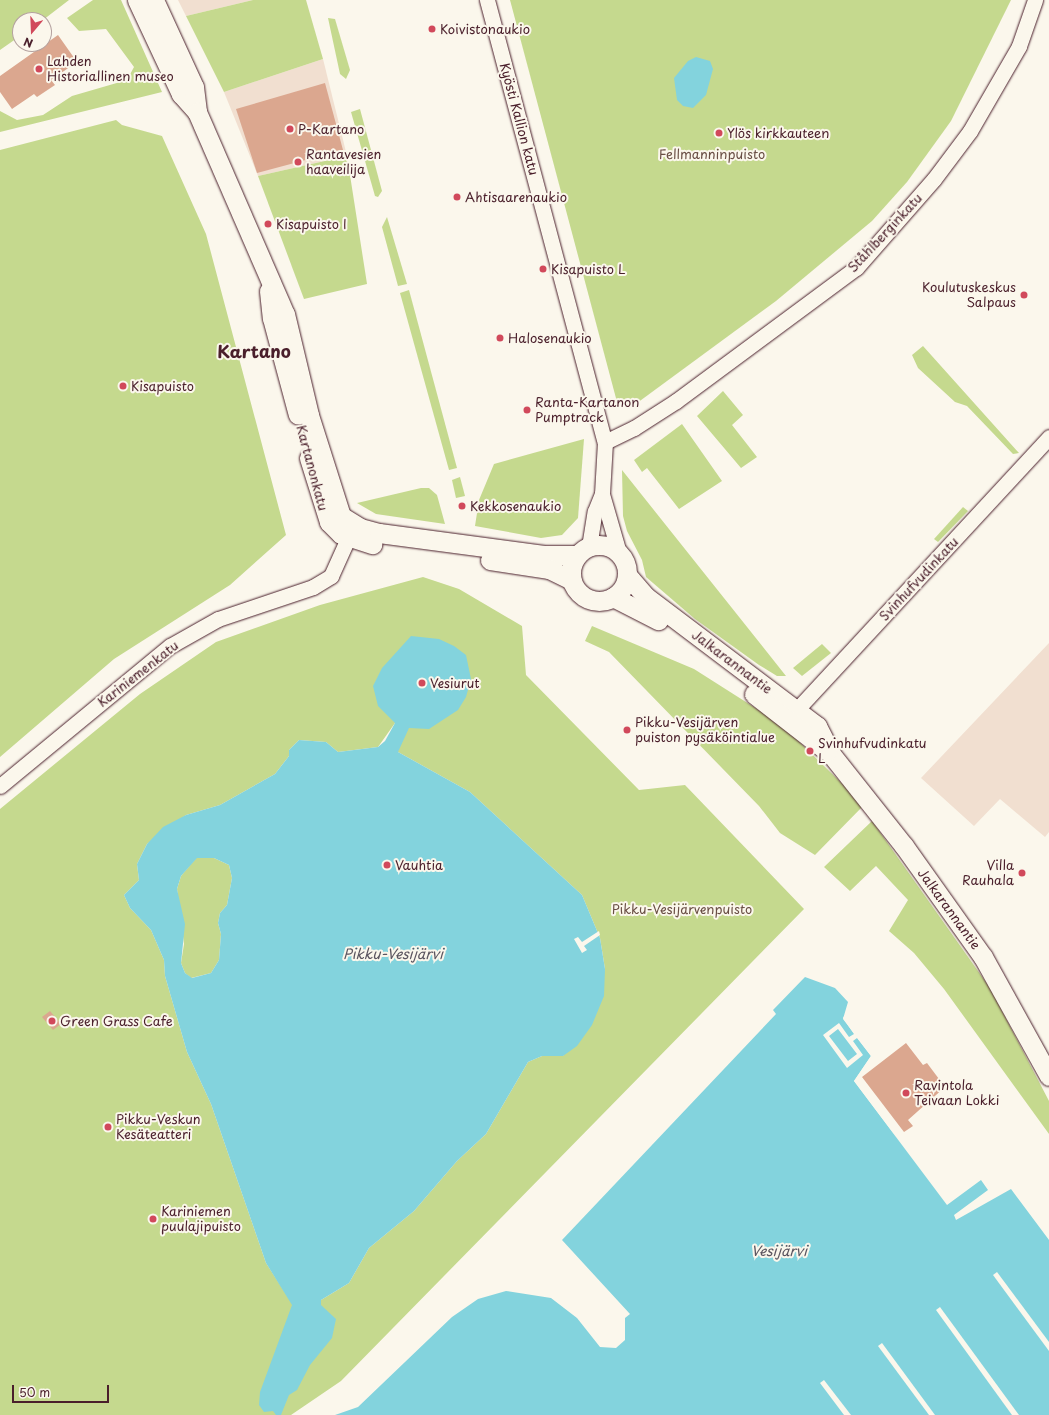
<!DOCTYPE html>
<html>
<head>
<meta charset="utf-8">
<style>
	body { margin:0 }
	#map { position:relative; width:1049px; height:1415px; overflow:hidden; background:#fbf7ec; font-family:"Playpen Sans",sans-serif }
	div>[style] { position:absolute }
	.built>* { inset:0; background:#f1dfd0 }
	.green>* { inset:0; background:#c5d98e }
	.water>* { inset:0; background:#83d3dd }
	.pier>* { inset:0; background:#fbf7ec }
	.building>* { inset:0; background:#dba78f }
	.roads { filter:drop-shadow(0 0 1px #4a1f2b) drop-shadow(0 0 1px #4a1f2b) }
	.minor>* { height:15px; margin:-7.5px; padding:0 7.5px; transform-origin:7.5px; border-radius:7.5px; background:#fbf7ec }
	.major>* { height:19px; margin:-9.5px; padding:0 9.5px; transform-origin:9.5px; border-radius:9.5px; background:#fbf7ec }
	.major>.ring { margin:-9.5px; padding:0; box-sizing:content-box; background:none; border:19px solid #fbf7ec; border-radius:50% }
	.dots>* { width:11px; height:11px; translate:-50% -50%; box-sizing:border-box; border:2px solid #fbf7ec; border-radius:50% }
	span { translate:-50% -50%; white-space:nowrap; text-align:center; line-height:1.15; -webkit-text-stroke:4px #fbf7ec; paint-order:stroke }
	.poi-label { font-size:13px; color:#4a1f2b }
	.left { translate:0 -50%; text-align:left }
	.right { translate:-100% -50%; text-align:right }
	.street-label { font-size:13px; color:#4a1f2b }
	.park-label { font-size:13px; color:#694e44 }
	.water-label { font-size:14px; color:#5b5560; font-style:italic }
	.district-label { font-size:17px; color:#4a1f2b; font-weight:700 }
	.north { position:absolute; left:12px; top:12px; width:40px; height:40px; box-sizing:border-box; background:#fbf7ec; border:1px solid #b4a19f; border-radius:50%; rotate:199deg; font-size:11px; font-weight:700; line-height:16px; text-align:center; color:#4a1f2b }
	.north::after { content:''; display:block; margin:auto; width:14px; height:18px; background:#d1495b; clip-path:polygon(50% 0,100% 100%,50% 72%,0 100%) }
	.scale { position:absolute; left:12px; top:1385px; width:97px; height:18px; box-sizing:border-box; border:2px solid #4a1f2b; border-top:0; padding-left:5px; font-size:12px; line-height:14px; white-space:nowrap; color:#4a1f2b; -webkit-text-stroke:3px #fbf7ec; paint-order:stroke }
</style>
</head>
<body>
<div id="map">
	<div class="built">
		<i style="clip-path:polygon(178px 0,253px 0,186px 16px)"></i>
		<i style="clip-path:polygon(323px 59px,347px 156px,258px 176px,224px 92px)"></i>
		<i style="clip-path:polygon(1049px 643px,1049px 832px,1045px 837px,1000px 799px,974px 826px,921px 778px)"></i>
	</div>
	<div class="green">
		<i style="clip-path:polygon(0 0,69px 0,43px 20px,20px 20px,20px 36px,0 50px)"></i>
		<i style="clip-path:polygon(93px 0,121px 0,162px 92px,0 132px,0 111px,17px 120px,43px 115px,72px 96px,127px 80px,134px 67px,106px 29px,79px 31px,67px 18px)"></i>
		<i style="clip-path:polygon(253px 0,306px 0,323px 59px,224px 92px,186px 16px)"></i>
		<i style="clip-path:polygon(510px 0,1011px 0,951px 121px,907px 182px,872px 221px,776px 301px,633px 406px,617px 402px)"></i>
		<i style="clip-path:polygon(328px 18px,335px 19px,350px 70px,346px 79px,340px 74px)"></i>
		<i style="clip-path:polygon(360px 109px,382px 191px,378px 197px,375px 196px,351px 112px)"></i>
		<i style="clip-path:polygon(116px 120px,122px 125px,162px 136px,206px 234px,286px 535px,230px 585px,114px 659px,0 757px,0 150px)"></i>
		<i style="clip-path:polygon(347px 156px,367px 284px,304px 299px,258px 176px)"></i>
		<i style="clip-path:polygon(387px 217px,407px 284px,398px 286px,382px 227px)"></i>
		<i style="clip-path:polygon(409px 290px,457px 468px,449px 470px,400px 293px)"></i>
		<i style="clip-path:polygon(923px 346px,1019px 453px,1013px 454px,967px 406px,955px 402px,918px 368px,912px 355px)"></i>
		<i style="clip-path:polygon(723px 391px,743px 415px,732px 425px,757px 457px,741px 468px,697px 416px)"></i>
		<i style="clip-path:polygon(682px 424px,722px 481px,679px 509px,647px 468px,642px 472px,634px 460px)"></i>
		<i style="clip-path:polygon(584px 439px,578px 518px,562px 535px,541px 538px,475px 526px,479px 500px,494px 464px)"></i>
		<i style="clip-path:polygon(622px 470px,786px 676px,777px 676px,759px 665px,695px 619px,646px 577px,642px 560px,627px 531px,623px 516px)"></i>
		<i style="clip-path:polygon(460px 477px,465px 496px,456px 498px,452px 480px)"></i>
		<i style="clip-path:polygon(421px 488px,429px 488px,437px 495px,445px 524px,376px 514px,357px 503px)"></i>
		<i style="clip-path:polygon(963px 507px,968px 511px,938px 542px,934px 539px)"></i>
		<i style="clip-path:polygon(evenodd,423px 577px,459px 589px,522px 626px,526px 675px,639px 790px,685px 785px,804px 909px,341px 1381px,291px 1415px,0 1415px,0 809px,140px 694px,216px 642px,320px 605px,423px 577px,395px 723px,398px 752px,470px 792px,582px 895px,600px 938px,605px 969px,563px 1056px,542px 1056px,528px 1062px,486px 1134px,457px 1161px,414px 1211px,369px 1248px,349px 1283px,321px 1300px,320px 1305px,293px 1305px,266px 1263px,211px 1104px,187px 1052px,165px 976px,164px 960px,151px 930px,130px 908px,124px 895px,139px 880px,137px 864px,147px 844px,186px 815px,220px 805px,275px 774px,289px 756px,289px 750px,299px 740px,326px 742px,338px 752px,378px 747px,395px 723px)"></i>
		<i style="clip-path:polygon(592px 626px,694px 669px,782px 725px,864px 805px,815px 855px,780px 833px,759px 806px,609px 652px,585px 641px)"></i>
		<i style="clip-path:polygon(822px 644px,831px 653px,802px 676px,793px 668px)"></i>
		<i style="clip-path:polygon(872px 821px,990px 988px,1049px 1101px,1049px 1134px,944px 989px,914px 953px,889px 931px,908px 900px,876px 866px,850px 891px,824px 867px)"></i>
		<i style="clip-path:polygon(197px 857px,214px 858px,229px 865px,232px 878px,227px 905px,220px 913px,218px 923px,221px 934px,219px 960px,211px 973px,191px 978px,185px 973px,181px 963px,184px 944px,177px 889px,181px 876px)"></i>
	</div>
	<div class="water">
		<i style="clip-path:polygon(696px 57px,710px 61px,713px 69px,706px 95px,693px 108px,683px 106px,677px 100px,674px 78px,688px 61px)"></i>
		<i style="clip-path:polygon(evenodd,411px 636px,439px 639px,454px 646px,466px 655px,471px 679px,466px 697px,458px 710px,429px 729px,409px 728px,398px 752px,470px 792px,582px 895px,600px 938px,605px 969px,604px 996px,592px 1025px,577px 1046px,563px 1056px,542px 1056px,528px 1062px,486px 1134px,457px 1161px,414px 1211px,369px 1248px,349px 1283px,321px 1300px,321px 1305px,336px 1319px,332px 1338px,310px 1365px,297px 1390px,289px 1395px,281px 1415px,276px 1415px,273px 1411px,264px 1412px,259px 1405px,260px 1392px,292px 1305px,266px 1263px,211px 1104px,187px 1052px,165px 976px,164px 960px,151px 930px,130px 908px,124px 895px,139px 880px,137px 864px,147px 844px,163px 827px,186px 815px,220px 805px,275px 774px,289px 756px,289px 750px,299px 740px,326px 742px,338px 752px,378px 747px,385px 741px,395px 723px,378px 706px,373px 686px,382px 668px,411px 636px,197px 858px,214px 858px,229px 865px,232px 878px,227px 905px,220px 913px,218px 923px,221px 934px,219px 960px,211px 973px,192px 978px,185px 973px,181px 963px,185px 924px,177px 889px,181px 876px,197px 858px)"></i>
		<i style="clip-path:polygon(805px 977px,835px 988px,848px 1002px,843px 1019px,871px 1056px,854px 1081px,947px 1205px,981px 1180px,988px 1190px,954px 1215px,956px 1220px,1011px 1189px,1049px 1240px,1049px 1415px,335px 1415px,358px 1407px,452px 1317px,478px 1299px,506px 1291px,551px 1298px,577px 1318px,600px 1347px,616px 1348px,625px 1340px,625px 1318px,630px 1314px,562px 1240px,776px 1014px,773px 1010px)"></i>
	</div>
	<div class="pier">
		<i style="clip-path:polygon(599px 931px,600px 935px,584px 946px,587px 950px,582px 953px,574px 939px,578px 937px,582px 942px)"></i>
		<i style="clip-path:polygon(evenodd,846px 1013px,845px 1018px,873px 1056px,857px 1080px,897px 1138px,854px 1081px,871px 1056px,857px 1038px,853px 1041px,863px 1055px,847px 1068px,823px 1035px,839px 1023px,849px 1037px,854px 1034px,843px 1018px,846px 1013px,838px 1029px,857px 1054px,848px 1061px,829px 1036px,838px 1029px)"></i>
		<i style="clip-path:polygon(997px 1272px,1049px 1342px,1049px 1351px,993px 1275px)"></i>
		<i style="clip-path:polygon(940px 1307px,1019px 1415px,1012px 1415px,936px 1310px)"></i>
		<i style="clip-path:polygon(882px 1343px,935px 1415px,929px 1415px,878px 1346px)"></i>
		<i style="clip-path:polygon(824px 1380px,851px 1415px,844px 1415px,820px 1383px)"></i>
	</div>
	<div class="building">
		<i style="clip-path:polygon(58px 35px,77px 62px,51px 80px,55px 85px,37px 97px,34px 94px,12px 109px,0 92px,0 76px)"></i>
		<i style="clip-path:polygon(325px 83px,343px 150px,257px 173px,236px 109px)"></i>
		<i style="clip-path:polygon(50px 1011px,61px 1024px,53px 1030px,42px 1017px)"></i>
		<i style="clip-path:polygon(906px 1043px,923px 1065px,927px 1063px,945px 1087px,908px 1120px,913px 1126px,904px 1132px,862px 1077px)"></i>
	</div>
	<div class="roads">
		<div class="minor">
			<i style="left:487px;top:0;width:457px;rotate:75.1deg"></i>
			<i style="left:605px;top:442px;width:52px;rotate:93.3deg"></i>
			<i style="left:602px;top:494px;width:61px;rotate:73.9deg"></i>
			<i style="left:605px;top:442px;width:32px;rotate:-26deg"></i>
			<i style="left:634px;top:428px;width:50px;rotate:-32.7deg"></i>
			<i style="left:676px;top:401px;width:224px;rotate:-36.5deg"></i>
			<i style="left:856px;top:268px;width:118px;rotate:-48.8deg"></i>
			<i style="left:934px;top:179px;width:60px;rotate:-53.1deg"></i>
			<i style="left:970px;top:131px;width:98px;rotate:-60deg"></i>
			<i style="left:1019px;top:46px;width:49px;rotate:-70.8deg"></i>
			<i style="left:589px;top:547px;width:36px;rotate:-81deg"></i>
			<i style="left:595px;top:511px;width:18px;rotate:-68deg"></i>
			<i style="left:789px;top:718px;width:383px;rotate:-47.2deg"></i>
			<i style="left:0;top:786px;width:220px;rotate:-39.5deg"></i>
			<i style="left:170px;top:646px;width:55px;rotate:-29.4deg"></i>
			<i style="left:218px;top:619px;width:100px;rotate:-18.6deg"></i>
			<i style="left:313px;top:587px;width:21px;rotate:-31deg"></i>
			<i style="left:331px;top:576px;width:54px;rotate:-65.8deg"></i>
		</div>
		<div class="major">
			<i style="left:137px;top:0;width:104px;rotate:64.9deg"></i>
			<i style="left:181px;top:94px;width:24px;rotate:48deg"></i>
			<i style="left:154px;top:0;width:96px;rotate:65.3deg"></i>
			<i style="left:194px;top:87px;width:25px;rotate:83deg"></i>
			<i style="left:197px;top:112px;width:220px;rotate:66.5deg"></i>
			<i style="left:285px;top:314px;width:104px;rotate:76.6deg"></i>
			<i style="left:309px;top:415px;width:106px;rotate:72.4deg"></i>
			<i style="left:341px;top:516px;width:22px;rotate:32deg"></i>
			<i style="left:360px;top:528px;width:20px;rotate:15deg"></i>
			<i style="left:379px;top:533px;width:166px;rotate:7.6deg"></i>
			<i style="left:544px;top:555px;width:33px"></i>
			<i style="left:269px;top:291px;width:27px;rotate:84deg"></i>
			<i style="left:272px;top:318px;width:100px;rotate:75deg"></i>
			<i style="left:309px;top:458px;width:67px;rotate:72.6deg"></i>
			<i style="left:329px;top:522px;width:17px;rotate:45deg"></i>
			<i style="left:341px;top:534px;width:33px;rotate:18deg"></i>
			<i class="ring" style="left:571px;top:545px;width:37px;height:37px"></i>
			<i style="left:490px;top:560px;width:60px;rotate:8.7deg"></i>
			<i style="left:549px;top:569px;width:25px;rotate:26deg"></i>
			<i style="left:627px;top:575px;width:28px;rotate:49deg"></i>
			<i style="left:645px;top:596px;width:216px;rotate:37.1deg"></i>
			<i style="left:817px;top:726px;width:31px;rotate:63deg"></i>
			<i style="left:831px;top:754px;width:117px;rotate:51.6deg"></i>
			<i style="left:904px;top:846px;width:136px;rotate:54.6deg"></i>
			<i style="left:983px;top:957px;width:136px;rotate:61deg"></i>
			<i style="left:613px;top:597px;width:51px;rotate:27.1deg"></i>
			<i style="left:754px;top:694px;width:93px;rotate:38deg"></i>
		</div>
	</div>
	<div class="dots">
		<i style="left:432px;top:29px;background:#d1495b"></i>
		<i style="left:39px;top:69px;background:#d1495b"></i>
		<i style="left:290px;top:129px;background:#d1495b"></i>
		<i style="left:719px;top:133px;background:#d1495b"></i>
		<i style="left:298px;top:162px;background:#d1495b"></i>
		<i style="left:457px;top:197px;background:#d1495b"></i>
		<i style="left:268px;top:224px;background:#d1495b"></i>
		<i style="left:543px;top:269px;background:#d1495b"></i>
		<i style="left:1024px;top:295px;background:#d1495b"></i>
		<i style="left:500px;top:338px;background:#d1495b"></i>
		<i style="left:123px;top:386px;background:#d1495b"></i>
		<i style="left:527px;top:410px;background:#d1495b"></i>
		<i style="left:462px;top:506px;background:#d1495b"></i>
		<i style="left:422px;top:683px;background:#d1495b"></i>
		<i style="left:627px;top:730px;background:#d1495b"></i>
		<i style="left:810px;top:751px;background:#d1495b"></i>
		<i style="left:387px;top:865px;background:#d1495b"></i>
		<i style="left:1022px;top:873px;background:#d1495b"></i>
		<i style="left:52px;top:1021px;background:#d1495b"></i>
		<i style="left:906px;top:1093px;background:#d1495b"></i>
		<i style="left:108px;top:1127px;background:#d1495b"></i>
		<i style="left:153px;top:1219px;background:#d1495b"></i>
	</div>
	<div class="poi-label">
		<span class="left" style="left:440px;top:29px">Koivistonaukio</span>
		<span class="left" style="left:47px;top:69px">Lahden<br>Historiallinen museo</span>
		<span class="left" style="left:298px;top:129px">P-Kartano</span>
		<span class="left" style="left:727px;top:133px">Ylös kirkkauteen</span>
		<span class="left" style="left:306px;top:162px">Rantavesien<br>haaveilija</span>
		<span class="left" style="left:465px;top:197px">Ahtisaarenaukio</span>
		<span class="left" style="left:276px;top:224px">Kisapuisto I</span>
		<span class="left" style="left:551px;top:269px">Kisapuisto L</span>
		<span class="right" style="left:1016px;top:295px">Koulutuskeskus<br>Salpaus</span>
		<span class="left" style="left:508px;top:338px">Halosenaukio</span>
		<span class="left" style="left:131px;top:386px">Kisapuisto</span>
		<span class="left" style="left:535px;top:410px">Ranta-Kartanon<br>Pumptrack</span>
		<span class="left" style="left:470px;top:506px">Kekkosenaukio</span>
		<span class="left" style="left:430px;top:683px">Vesiurut</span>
		<span class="left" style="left:635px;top:730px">Pikku-Vesijärven<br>puiston pysäköintialue</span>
		<span class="left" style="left:818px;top:751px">Svinhufvudinkatu<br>L</span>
		<span class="left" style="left:395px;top:865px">Vauhtia</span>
		<span class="right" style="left:1014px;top:873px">Villa<br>Rauhala</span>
		<span class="left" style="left:60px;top:1021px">Green Grass Cafe</span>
		<span class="left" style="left:914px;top:1093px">Ravintola<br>Teivaan Lokki</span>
		<span class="left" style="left:116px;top:1127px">Pikku-Veskun<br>Kesäteatteri</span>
		<span class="left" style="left:161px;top:1219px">Kariniemen<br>puulajipuisto</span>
	</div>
	<div class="street-label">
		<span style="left:519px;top:119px;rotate:75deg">Kyösti Kallion katu</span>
		<span style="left:885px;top:233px;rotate:-47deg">Ståhlberginkatu</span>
		<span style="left:312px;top:468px;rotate:75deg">Kartanonkatu</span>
		<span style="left:919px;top:579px;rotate:-47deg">Svinhufvudinkatu</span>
		<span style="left:732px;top:662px;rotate:37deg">Jalkarannantie</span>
		<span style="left:138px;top:674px;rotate:-38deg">Kariniemenkatu</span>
		<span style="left:949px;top:909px;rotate:54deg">Jalkarannantie</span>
	</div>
	<div class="park-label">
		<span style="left:712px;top:154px">Fellmanninpuisto</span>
		<span style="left:682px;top:909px">Pikku-Vesijärvenpuisto</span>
	</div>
	<div class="water-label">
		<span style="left:393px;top:954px">Pikku-Vesijärvi</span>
		<span style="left:779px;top:1251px">Vesijärvi</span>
	</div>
	<div class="district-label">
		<span style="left:254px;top:352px">Kartano</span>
	</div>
	<div class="north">N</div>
	<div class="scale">50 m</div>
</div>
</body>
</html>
